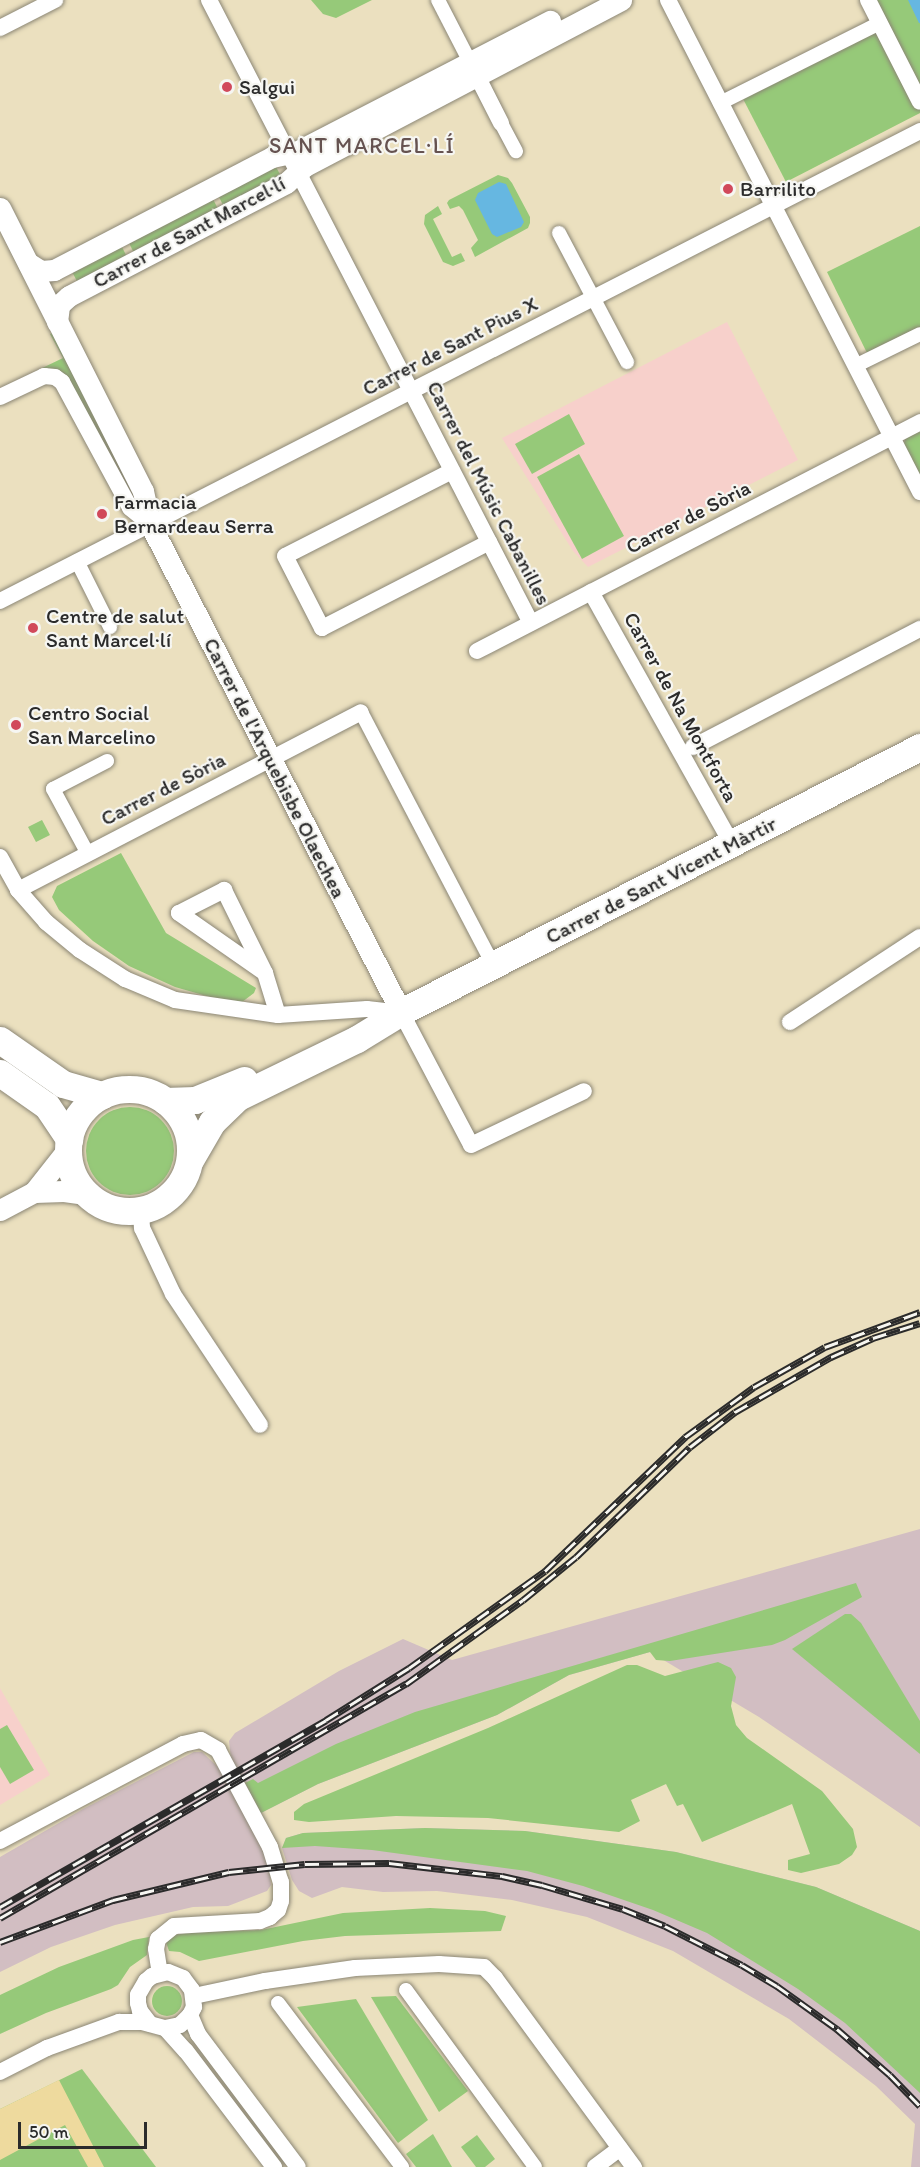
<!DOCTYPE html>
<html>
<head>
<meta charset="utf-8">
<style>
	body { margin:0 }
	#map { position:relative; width:920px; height:2167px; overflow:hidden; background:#ebe0bf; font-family:Itim,sans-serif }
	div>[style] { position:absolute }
	.built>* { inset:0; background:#f7d0cb }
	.industrial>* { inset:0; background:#d2bec2 }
	.green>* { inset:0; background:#96c979 }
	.round { border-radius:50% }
	.sand>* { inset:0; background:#eeda9e }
	.water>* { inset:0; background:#66b7e1 }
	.roads { filter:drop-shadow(0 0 2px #8b8675) drop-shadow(0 0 2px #8b8675) }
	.pedestrian>* { height:14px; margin:-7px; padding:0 7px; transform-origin:7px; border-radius:7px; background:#fff }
	.minor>* { height:16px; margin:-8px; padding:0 8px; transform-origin:8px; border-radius:8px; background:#fff }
	.tertiary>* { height:21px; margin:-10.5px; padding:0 10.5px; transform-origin:10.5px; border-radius:10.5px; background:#fff }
	.primary>* { height:27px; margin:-13.5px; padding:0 13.5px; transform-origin:13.5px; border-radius:13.5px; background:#fff }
	.primary>.ring { margin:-13.5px; padding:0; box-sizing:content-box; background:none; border:27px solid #fff; border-radius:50% }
	.rail>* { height:7px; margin-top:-3.5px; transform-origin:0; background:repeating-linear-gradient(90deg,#f6f6f2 0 14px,#2b2b2b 0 28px); box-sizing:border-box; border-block:2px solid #2b2b2b }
	.dots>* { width:16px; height:16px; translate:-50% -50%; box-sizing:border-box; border:3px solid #f6f6f2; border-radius:50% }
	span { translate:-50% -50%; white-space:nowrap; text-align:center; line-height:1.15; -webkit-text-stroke:4.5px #f6f6f2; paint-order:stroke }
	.poi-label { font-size:21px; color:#2b2b2b }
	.left { translate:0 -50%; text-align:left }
	.street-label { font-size:21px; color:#2b2b2b }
	.neighbourhood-label { font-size:22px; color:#655250; letter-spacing:1.5px }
	.scale { position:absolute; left:18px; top:2122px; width:129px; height:27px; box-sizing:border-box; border:3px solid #2b2b2b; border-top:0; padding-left:8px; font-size:18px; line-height:21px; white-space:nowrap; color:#2b2b2b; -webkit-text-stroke:4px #f6f6f2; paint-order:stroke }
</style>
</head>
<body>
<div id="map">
	<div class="built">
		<i style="clip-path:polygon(727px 322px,798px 460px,588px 567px,573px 551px,502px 438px)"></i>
		<i style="clip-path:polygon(0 1688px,50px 1775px,0 1805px)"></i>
	</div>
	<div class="industrial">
		<i style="clip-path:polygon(920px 1529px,920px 1827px,759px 1717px,650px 1652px,569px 1675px,497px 1715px,318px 1784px,261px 1813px,231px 1760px,229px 1741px,235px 1733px,339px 1671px,403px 1639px,452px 1660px)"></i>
		<i style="clip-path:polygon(194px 1752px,202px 1752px,218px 1767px,267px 1853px,271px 1885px,267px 1891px,228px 1906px,193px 1907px,115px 1925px,51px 1947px,0 1972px,0 1857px,83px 1809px)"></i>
		<i style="clip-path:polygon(425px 1828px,525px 1831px,676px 1852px,816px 1887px,920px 1931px,920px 2167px,911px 2167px,915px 2124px,876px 2086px,789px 2019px,673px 1951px,587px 1917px,512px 1900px,437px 1891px,383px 1892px,342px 1887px,312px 1898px,299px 1891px,292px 1880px,282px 1848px,286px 1838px,303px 1833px)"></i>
	</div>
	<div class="green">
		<i style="clip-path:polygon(311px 0,372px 0,336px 18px,323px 14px)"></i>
		<i style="clip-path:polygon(875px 0,920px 0,920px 88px)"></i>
		<i style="clip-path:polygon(877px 24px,920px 105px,920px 113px,786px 182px,740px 93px)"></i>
		<i style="clip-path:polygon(275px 165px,282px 178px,225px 209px,218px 195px)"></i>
		<i style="clip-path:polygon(498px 175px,508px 178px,512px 183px,530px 217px,530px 223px,528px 228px,475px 257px,471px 248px,478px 240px,463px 210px,459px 206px,450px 209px,447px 203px,449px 200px)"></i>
		<i style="clip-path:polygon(212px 197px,219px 211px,135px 255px,128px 241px)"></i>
		<i style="clip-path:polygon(438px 206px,442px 214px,433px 219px,452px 257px,461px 253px,465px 261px,453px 266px,443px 262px,424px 224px,425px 215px)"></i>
		<i style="clip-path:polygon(920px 226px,920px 334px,870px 359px,827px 272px)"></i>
		<i style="clip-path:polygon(120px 243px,127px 257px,78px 283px,70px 268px)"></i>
		<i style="clip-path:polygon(56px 331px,139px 490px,132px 501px,70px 380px,36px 371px,63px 358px,50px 334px)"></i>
		<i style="clip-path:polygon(569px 414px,585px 444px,532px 474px,515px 444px)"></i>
		<i style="clip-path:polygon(920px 429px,920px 479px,903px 447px,906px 436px)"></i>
		<i style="clip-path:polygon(579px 454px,624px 536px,582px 559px,537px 477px)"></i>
		<i style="clip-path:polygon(42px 820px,50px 835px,36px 842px,28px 827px)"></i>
		<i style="clip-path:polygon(121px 853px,166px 933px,256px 988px,254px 993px,242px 1002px,224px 1001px,175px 987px,129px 966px,93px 941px,59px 910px,52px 897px,57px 886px)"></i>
		<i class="round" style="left:86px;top:1107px;width:88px;height:88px"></i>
		<i style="clip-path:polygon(856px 1583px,862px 1597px,785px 1640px,772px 1645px,670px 1661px,656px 1660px,650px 1652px,569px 1675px,497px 1715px,318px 1784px,261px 1813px,245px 1783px,253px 1779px,258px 1783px,336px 1744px,415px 1712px)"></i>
		<i style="clip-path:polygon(845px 1614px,851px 1614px,861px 1623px,920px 1721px,920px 1754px,792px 1649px)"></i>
		<i style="clip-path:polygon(718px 1662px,731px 1668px,736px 1677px,731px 1706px,736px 1725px,747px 1738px,822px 1791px,853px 1829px,857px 1847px,852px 1855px,839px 1864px,801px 1873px,788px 1870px,788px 1860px,810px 1854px,792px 1804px,702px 1842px,683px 1804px,677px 1806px,666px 1784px,631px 1800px,640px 1821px,619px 1832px,488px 1818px,396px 1816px,309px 1822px,294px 1820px,294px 1812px,304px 1804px,488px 1728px,627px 1665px,637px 1665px,665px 1676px)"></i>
		<i style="clip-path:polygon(7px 1725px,34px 1770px,10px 1784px,0 1767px,0 1729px)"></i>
		<i style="clip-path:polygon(425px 1828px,525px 1831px,676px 1852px,816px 1887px,920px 1931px,920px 2093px,845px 2023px,798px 1989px,707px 1933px,653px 1910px,583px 1886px,527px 1871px,372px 1850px,315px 1846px,282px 1848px,286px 1838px,303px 1833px)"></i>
		<i style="clip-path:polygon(430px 1908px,485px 1911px,506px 1916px,501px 1931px,345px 1936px,303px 1941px,199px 1961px,180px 1952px,169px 1951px,166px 1942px,175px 1935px,191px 1932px,261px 1930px,343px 1913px)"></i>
		<i style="clip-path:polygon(149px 1937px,147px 1955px,130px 1967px,118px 1985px,111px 1989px,46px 2013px,0 2034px,0 1995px,59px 1967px,133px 1940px)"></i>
		<i class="round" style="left:152px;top:1986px;width:30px;height:30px"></i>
		<i style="clip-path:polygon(396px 1996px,468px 2091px,439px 2112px,371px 1997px)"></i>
		<i style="clip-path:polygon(356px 1999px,428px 2120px,398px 2143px,297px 2007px)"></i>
		<i style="clip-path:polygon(82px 2069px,156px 2167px,0 2167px,0 2109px)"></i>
		<i style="clip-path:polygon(433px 2134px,452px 2167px,416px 2167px,406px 2154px)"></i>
		<i style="clip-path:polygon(477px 2135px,495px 2159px,485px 2167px,476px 2167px,461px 2147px)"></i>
	</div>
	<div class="sand">
		<i style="clip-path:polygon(59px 2080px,104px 2167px,88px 2167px,65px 2125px,0 2160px,0 2109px)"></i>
	</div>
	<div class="water">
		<i style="clip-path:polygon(908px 0,920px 0,920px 23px,919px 23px)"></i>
		<i style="clip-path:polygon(499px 182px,506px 184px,524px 222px,521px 227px,497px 237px,492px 234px,475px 200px,478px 193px)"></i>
	</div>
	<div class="roads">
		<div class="pedestrian">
			<i style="left:438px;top:0;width:70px;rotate:62.7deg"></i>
			<i style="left:720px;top:103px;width:179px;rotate:-26.6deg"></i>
			<i style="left:501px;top:123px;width:32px;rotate:62deg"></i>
			<i style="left:559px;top:233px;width:146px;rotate:62.2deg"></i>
			<i style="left:855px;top:366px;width:72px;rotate:-26.2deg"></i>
			<i style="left:77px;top:561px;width:74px;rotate:63.4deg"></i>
			<i style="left:361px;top:712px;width:285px;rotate:62.4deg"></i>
			<i style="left:88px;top:854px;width:74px;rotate:-118.3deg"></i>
			<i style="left:53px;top:789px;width:61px;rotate:-27.4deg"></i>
			<i style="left:406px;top:1990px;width:219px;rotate:53.9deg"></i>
			<i style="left:278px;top:2003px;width:206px;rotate:52.9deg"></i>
		</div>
		<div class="minor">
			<i style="left:209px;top:0;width:701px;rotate:62.67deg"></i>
			<i style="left:668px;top:0;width:553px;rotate:62.88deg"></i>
			<i style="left:868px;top:0;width:114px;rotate:63deg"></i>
			<i style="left:0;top:28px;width:62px;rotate:-27deg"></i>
			<i style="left:472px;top:66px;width:64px;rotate:63deg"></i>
			<i style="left:0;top:397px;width:49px;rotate:-25.5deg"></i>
			<i style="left:44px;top:376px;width:11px;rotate:5deg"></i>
			<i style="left:55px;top:377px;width:9px;rotate:36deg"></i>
			<i style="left:62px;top:382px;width:143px;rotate:61.6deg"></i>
			<i style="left:130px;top:508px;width:26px;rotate:39deg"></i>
			<i style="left:452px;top:471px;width:187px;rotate:153deg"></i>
			<i style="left:285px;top:556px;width:81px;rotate:62.8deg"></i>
			<i style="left:322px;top:628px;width:188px;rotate:-27.2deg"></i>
			<i style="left:591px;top:592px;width:289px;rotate:60.8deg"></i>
			<i style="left:0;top:601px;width:1033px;rotate:-27.06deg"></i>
			<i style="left:477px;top:651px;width:499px;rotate:-27.3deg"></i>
			<i style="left:693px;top:747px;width:256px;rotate:-27.5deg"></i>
			<i style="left:0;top:857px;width:38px;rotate:61deg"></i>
			<i style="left:18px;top:890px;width:43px;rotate:48.8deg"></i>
			<i style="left:46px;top:922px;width:44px;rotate:39.5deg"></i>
			<i style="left:80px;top:950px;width:54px;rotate:32.8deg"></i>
			<i style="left:125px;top:979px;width:54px;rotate:22.8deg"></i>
			<i style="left:175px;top:1000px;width:104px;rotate:8.3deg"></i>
			<i style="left:278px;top:1015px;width:89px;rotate:-3.9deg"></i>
			<i style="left:367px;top:1009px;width:20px;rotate:6deg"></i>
			<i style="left:18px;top:890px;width:386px;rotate:-27.4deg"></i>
			<i style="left:265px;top:973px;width:105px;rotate:-145.1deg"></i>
			<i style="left:179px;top:913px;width:51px;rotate:-27.1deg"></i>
			<i style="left:224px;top:890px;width:93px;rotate:63.7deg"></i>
			<i style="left:265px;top:973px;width:44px;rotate:72.8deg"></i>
			<i style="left:401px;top:1012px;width:150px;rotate:62.2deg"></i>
			<i style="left:471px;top:1145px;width:125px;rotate:-25.5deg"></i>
			<i style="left:790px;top:1022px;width:155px;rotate:-33.2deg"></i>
			<i style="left:141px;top:1210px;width:18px;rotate:87deg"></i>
			<i style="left:142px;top:1228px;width:73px;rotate:64.8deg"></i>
			<i style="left:173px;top:1294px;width:157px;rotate:56.4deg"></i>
			<i style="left:0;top:1841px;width:207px;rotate:-27.9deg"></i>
			<i style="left:183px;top:1744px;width:18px;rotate:-13deg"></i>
			<i style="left:201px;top:1740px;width:20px;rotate:30deg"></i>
			<i style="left:218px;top:1750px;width:110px;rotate:61.8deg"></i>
			<i style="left:270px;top:1847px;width:37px;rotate:73deg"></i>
			<i style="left:281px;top:1882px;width:19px;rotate:90deg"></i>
			<i style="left:281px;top:1901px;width:9px;rotate:108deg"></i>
			<i style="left:278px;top:1910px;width:11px;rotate:139deg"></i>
			<i style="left:270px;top:1917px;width:11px;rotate:158deg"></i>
			<i style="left:260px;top:1921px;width:86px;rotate:176.7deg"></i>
			<i style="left:174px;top:1926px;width:21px;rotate:141deg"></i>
			<i style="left:158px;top:1939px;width:10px;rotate:101deg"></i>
			<i style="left:156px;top:1949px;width:24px;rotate:81deg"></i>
			<i style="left:194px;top:1996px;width:73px;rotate:-11.9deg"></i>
			<i style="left:265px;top:1981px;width:91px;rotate:-8.2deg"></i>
			<i style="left:355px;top:1968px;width:84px;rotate:-2.7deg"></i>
			<i style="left:439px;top:1964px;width:45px;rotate:3.8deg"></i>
			<i style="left:484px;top:1967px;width:16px;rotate:45deg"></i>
			<i style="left:495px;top:1978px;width:235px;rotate:53.7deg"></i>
			<i style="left:190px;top:2015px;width:21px;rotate:67deg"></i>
			<i style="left:198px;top:2034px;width:166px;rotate:53.1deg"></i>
			<i style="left:165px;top:2028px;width:31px;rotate:48deg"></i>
			<i style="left:186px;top:2051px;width:146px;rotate:52.8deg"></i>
			<i style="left:0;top:2072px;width:53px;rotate:-27.1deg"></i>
			<i style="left:47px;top:2048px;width:77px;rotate:-19.9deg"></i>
			<i style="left:119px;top:2022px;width:23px"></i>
			<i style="left:142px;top:2022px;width:24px;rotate:15deg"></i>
			<i style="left:165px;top:2028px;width:15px;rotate:-11deg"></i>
			<i style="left:180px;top:2025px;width:14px;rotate:-45deg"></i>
			<i style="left:190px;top:2015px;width:9px;rotate:-63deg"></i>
			<i style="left:194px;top:2007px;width:17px;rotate:-97deg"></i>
			<i style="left:192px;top:1990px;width:15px;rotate:-127deg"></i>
			<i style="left:183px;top:1978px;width:16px;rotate:-158deg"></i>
			<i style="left:168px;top:1972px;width:16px;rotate:166deg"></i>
			<i style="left:152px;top:1976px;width:8px;rotate:140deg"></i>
			<i style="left:146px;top:1981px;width:16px;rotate:120deg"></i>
			<i style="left:138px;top:1995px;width:8px;rotate:90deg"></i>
			<i style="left:138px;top:2003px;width:8px;rotate:76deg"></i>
			<i style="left:140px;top:2011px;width:16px;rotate:52deg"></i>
			<i style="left:595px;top:2167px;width:31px;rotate:-37deg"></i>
		</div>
		<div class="tertiary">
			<i style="left:0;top:208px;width:317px;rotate:63.2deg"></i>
			<i style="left:143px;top:491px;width:34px;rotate:78deg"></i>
			<i style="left:150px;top:524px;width:549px;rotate:62.78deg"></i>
			<i style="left:28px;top:263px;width:15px;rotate:32deg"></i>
			<i style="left:41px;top:271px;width:13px;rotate:-4deg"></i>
			<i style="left:54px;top:270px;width:246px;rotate:-27.4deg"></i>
			<i style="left:272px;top:157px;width:25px;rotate:-12deg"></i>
			<i style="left:296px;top:152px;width:286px;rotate:-27.3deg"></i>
			<i style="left:57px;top:322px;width:17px;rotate:-83deg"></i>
			<i style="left:59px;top:305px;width:13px;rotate:-42deg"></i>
			<i style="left:69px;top:296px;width:245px;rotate:-27.5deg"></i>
			<i style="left:286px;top:183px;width:25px;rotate:-42deg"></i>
			<i style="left:305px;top:166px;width:357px;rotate:-27.7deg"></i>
			<i style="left:34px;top:1192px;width:30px;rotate:-2deg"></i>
			<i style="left:64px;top:1191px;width:22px;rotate:8deg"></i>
			<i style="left:0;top:1210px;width:38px;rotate:-28deg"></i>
			<i style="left:34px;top:1192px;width:55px;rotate:-51.7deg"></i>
		</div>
		<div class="primary">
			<i style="left:0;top:1040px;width:77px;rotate:34.9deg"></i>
			<i style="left:63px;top:1084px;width:41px;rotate:15.8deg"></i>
			<i style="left:0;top:1073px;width:57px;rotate:35.1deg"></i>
			<i style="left:47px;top:1106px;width:40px;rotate:56deg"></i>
			<i class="ring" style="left:68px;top:1089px;width:95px;height:95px"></i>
			<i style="left:165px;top:1101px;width:30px;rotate:-2deg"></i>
			<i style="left:195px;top:1100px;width:53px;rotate:-22.2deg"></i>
			<i style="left:190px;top:1160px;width:44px;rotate:-59.9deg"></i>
			<i style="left:212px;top:1122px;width:36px;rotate:-44deg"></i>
			<i style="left:238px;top:1097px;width:132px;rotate:-26deg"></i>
			<i style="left:357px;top:1039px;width:52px;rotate:-31.5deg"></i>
			<i style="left:401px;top:1012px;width:583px;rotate:-27.05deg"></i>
		</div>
	</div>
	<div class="rail">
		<i style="left:0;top:1907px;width:376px;rotate:-29.8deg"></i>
		<i style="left:326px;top:1720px;width:98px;rotate:-32.1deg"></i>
		<i style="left:409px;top:1668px;width:167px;rotate:-35.5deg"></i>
		<i style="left:545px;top:1571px;width:194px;rotate:-43.7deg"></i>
		<i style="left:685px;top:1437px;width:85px;rotate:-35.9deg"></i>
		<i style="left:754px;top:1387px;width:81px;rotate:-29.4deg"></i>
		<i style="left:825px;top:1347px;width:101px;rotate:-20.2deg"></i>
		<i style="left:0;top:1918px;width:469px;rotate:-30deg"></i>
		<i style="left:406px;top:1684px;width:144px;rotate:-35.7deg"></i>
		<i style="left:523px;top:1600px;width:68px;rotate:-39.1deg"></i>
		<i style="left:576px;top:1557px;width:158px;rotate:-44deg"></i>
		<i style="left:690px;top:1447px;width:57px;rotate:-37.9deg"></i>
		<i style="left:735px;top:1412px;width:111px;rotate:-29.8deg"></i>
		<i style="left:831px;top:1357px;width:46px;rotate:-24.3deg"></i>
		<i style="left:873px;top:1338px;width:49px;rotate:-17.7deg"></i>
		<i style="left:0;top:1942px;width:121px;rotate:-20.4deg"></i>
		<i style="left:113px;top:1900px;width:119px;rotate:-13.6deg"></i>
		<i style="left:229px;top:1872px;width:76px;rotate:-6deg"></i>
		<i style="left:305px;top:1864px;width:84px;rotate:-0.7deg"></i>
		<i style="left:389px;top:1863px;width:114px;rotate:6.6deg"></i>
		<i style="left:502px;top:1876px;width:41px;rotate:12.7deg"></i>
		<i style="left:542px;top:1885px;width:84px;rotate:16.5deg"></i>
		<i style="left:623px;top:1909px;width:45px;rotate:22deg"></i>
		<i style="left:665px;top:1926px;width:86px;rotate:26.9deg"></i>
		<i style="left:742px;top:1965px;width:41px;rotate:31deg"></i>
		<i style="left:777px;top:1986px;width:74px;rotate:35.6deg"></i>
		<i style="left:837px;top:2029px;width:70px;rotate:41deg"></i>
		<i style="left:890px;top:2075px;width:43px;rotate:45.9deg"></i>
	</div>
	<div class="dots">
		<i style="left:227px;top:87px;background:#d1495b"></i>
		<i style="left:728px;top:189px;background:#d1495b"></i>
		<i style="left:102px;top:514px;background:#d1495b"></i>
		<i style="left:33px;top:628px;background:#d1495b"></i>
		<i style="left:16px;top:725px;background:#d1495b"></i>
	</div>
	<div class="poi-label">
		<span class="left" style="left:239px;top:87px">Salgui</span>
		<span class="left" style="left:740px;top:189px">Barrilito</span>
		<span class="left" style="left:114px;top:514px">Farmacia<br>Bernardeau Serra</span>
		<span class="left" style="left:46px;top:628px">Centre de salut<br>Sant Marcel·lí</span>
		<span class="left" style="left:28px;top:725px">Centro Social<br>San Marcelino</span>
	</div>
	<div class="street-label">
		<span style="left:189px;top:232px;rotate:-28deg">Carrer de Sant Marcel·lí</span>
		<span style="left:450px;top:346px;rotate:-27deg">Carrer de Sant Pius X</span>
		<span style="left:489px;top:493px;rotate:63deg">Carrer del Músic Cabanilles</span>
		<span style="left:688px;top:517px;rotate:-27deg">Carrer de Sòria</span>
		<span style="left:681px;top:707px;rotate:61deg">Carrer de Na Montforta</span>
		<span style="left:275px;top:768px;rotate:63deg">Carrer de l'Arquebisbe Olaechea</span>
		<span style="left:163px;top:789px;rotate:-27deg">Carrer de Sòria</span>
		<span style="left:661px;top:880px;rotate:-27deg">Carrer de Sant Vicent Màrtir</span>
	</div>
	<div class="neighbourhood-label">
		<span style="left:362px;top:146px">SANT MARCEL·LÍ</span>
	</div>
	<div class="scale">50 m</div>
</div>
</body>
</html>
